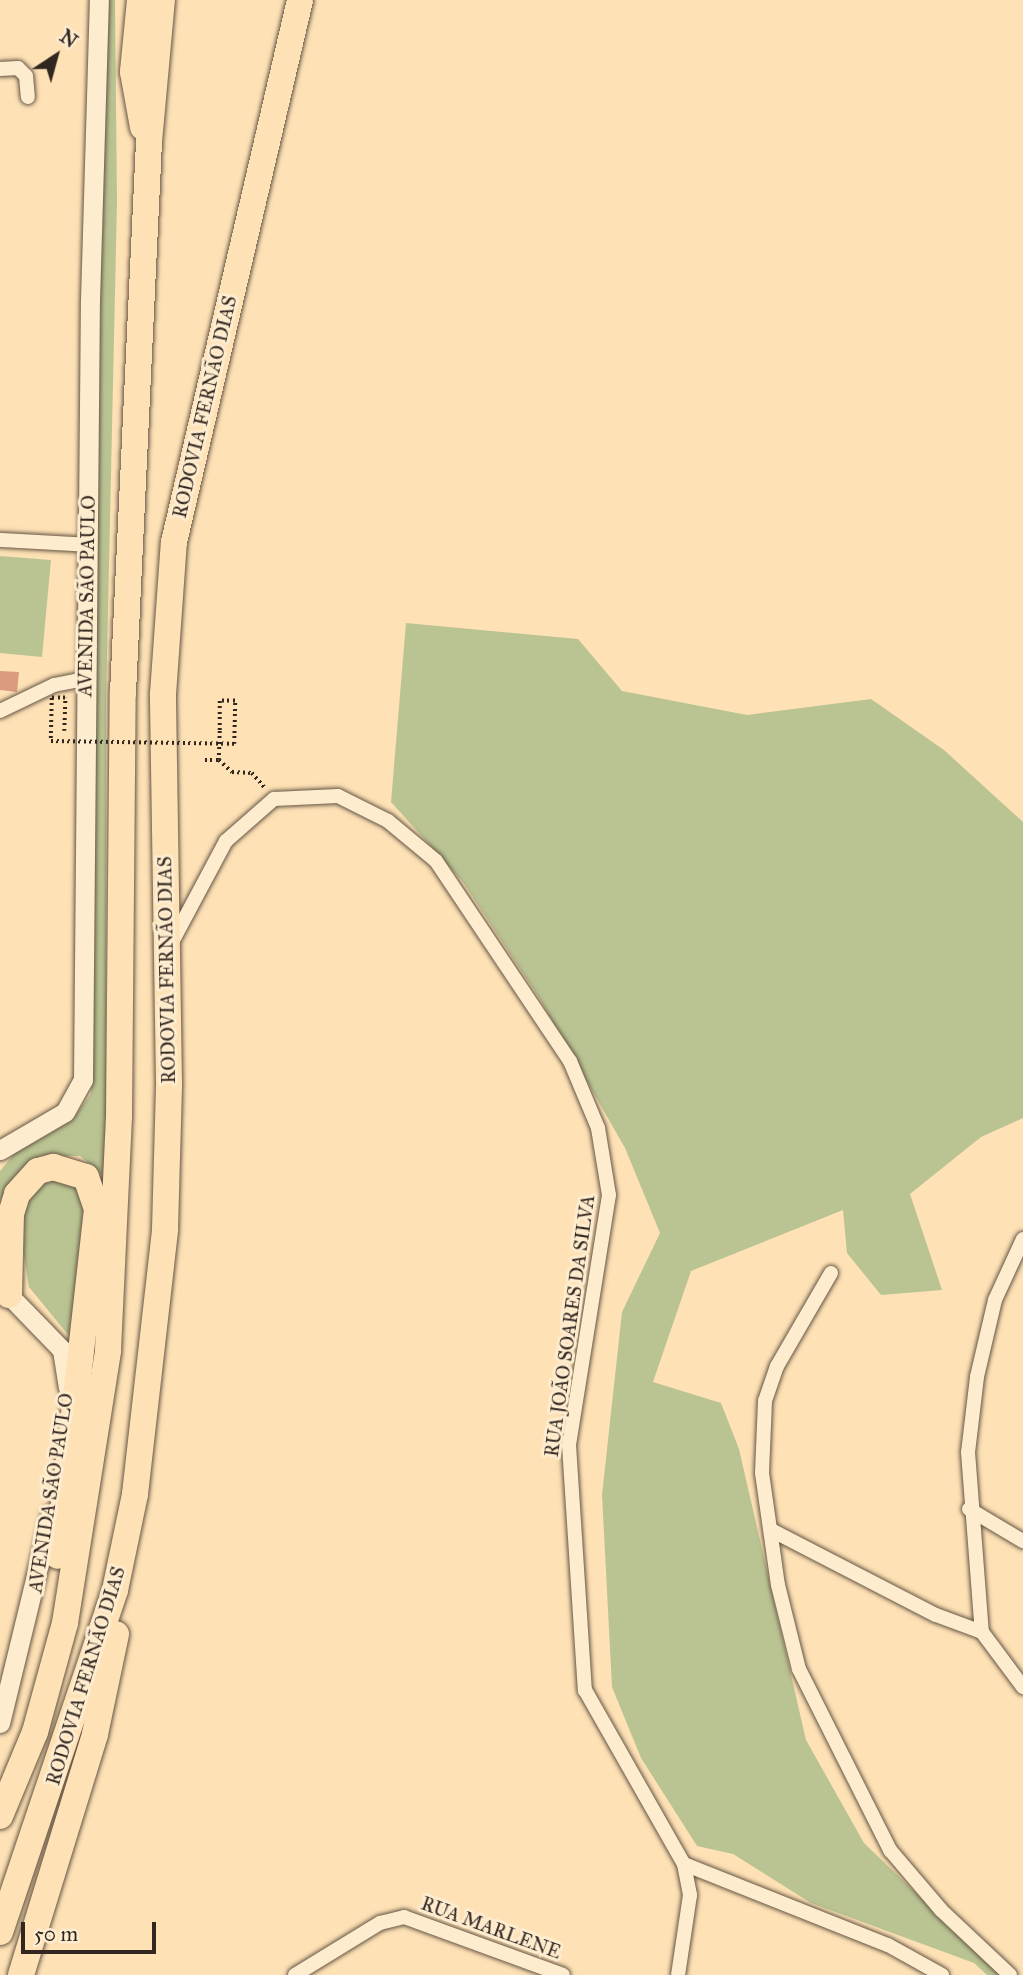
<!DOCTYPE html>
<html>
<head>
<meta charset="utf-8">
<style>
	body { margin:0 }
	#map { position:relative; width:1023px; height:1975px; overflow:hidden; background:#fee1b5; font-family:"IM FELL Great Primer",serif }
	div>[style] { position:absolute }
	.green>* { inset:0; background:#bac492 }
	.building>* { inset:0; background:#db9b7e }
	.path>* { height:3.5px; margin-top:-1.75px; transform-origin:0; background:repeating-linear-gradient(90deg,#322720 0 2px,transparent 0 5.5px) }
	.roads { filter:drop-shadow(0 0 2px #655645) drop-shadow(0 0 2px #655645) }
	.street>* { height:14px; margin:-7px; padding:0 7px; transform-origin:7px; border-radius:7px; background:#feeccf }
	.secondary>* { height:19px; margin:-9.5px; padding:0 9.5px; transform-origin:9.5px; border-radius:9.5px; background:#feeccf }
	.highway>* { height:26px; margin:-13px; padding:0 13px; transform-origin:13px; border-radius:13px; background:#fee1b5 }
	.path-bridge>* { height:3.5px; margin-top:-1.75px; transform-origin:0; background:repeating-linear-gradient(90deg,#322720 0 2px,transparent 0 5.5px) }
	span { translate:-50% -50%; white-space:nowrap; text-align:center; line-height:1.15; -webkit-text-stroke:6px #feeccf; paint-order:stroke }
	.street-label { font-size:19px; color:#322720 }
	.north { position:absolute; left:21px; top:21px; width:70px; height:70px; -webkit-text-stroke:5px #feeccf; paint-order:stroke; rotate:36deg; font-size:19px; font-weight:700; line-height:28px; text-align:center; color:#322720 }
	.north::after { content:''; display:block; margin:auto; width:24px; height:32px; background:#322720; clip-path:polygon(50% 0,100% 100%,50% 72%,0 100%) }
	.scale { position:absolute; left:21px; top:1922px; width:135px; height:32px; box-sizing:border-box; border:4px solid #322720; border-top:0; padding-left:9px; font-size:21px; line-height:24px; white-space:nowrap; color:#322720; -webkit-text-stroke:5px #feeccf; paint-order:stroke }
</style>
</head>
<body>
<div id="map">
	<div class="green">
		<i style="clip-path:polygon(104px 0,115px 0,117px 202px,106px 702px,106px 1148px,103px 1175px,80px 1156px,52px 1156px,27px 1167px,0 1257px,0 1171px,14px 1154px,71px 1121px,91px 1094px)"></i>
		<i style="clip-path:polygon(0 556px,51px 560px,42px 657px,0 653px)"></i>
		<i style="clip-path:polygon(406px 623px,578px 639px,622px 691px,747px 715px,871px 699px,944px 750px,1023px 822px,1023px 1118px,981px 1137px,910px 1194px,942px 1290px,881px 1295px,847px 1253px,843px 1210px,691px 1271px,653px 1382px,721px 1403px,739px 1449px,806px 1740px,864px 1843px,1001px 1975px,987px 1975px,974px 1963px,811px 1903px,733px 1854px,697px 1846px,641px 1758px,612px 1687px,602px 1495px,622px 1312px,660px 1233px,625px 1148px,540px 999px,463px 882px,391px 802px)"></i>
		<i style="clip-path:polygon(58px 1178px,87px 1192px,74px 1342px,29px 1287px,19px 1227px,32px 1189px)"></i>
	</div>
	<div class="building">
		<i style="clip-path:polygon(0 671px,19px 672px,17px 692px,0 690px)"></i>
	</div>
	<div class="path">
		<i style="left:220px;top:731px;width:29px;rotate:92deg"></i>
		<i style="left:219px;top:760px;width:18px;rotate:43deg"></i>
		<i style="left:232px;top:772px;width:20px;rotate:3deg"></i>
		<i style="left:252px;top:773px;width:20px;rotate:49deg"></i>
		<i style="left:205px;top:760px;width:14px"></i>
	</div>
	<div class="roads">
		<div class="street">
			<i style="left:0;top:69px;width:18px;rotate:-3deg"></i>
			<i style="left:18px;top:68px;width:11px;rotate:45deg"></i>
			<i style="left:26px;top:76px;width:21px;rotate:85deg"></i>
			<i style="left:0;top:540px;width:89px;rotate:3.2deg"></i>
			<i style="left:0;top:711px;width:60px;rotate:-25.7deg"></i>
			<i style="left:54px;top:685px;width:33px;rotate:-11deg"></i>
			<i style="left:171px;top:944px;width:117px;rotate:-61.9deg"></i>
			<i style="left:226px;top:841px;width:64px;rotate:-41.2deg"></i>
			<i style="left:274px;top:799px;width:64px;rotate:-2.7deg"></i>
			<i style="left:338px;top:796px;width:56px;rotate:26.6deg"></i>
			<i style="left:388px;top:821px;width:62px;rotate:39.8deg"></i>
			<i style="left:436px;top:861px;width:241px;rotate:56.2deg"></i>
			<i style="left:570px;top:1061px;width:73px;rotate:67.3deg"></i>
			<i style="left:598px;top:1128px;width:68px;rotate:80.7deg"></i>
			<i style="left:609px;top:1195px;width:253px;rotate:99.1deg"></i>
			<i style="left:569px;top:1445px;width:246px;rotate:86.3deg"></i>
			<i style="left:585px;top:1690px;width:200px;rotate:60.4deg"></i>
			<i style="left:684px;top:1864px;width:32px;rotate:79deg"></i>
			<i style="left:690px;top:1895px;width:81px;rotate:98.5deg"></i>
			<i style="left:1023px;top:1239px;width:67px;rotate:114.7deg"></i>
			<i style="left:995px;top:1300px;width:79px;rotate:103.2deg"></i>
			<i style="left:977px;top:1377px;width:76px;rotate:96.8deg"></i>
			<i style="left:968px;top:1452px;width:181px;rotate:85.6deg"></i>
			<i style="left:982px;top:1632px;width:69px;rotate:53.3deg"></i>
			<i style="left:831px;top:1273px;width:108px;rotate:120.1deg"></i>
			<i style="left:777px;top:1366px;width:37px;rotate:109deg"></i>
			<i style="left:765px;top:1401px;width:72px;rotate:92.4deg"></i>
			<i style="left:762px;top:1473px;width:113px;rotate:81.9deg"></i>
			<i style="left:778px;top:1585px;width:87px;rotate:76deg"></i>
			<i style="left:799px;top:1669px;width:203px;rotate:63.3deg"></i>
			<i style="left:890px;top:1850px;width:79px;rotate:49.6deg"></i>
			<i style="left:941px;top:1910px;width:95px;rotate:43.3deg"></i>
			<i style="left:969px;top:1509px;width:63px;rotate:30.7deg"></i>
			<i style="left:773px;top:1531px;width:183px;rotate:27.3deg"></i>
			<i style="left:936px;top:1615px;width:49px;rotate:20.3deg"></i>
			<i style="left:684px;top:1864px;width:219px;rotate:21.7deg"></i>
			<i style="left:888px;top:1945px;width:62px;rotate:29.1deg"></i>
			<i style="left:295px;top:1975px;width:100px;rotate:-31.5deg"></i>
			<i style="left:380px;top:1923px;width:25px;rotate:-14deg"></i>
			<i style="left:404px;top:1917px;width:169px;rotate:20deg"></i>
		</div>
		<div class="secondary">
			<i style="left:0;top:1150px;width:75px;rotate:-30.3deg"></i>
			<i style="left:65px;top:1112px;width:37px;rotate:-61deg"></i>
			<i style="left:83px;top:1080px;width:780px;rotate:-89.49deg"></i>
			<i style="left:90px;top:300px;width:300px;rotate:-88.3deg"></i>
			<i style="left:1px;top:1287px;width:88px;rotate:45.9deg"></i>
			<i style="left:62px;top:1350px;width:38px;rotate:81deg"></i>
			<i style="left:0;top:1723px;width:215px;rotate:-76.3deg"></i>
		</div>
		<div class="highway">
			<i style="left:140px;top:0;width:72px;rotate:95.6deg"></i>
			<i style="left:133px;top:72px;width:56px;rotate:79.7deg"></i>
			<i style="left:9px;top:1295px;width:81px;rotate:-88.6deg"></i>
			<i style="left:11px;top:1214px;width:21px;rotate:-73deg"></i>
			<i style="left:17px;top:1194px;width:31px;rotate:-48deg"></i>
			<i style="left:38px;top:1171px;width:16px;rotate:-15deg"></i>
			<i style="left:53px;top:1167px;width:34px;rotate:17deg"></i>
			<i style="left:86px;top:1177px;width:34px;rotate:71deg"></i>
			<i style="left:97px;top:1209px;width:349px;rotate:96.4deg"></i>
			<i style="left:0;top:1816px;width:91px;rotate:-67.4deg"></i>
			<i style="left:35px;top:1732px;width:113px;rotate:-74.6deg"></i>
			<i style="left:65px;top:1623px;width:276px;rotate:-81deg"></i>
			<i style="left:108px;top:1350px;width:234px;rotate:-87.3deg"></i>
			<i style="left:119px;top:1116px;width:423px;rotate:-89.5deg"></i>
			<i style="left:123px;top:693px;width:552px;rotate:-87.3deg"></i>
			<i style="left:149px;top:142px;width:143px;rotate:-84.8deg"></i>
			<i style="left:0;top:1932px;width:361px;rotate:-71.4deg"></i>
			<i style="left:115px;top:1590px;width:98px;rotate:-78.2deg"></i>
			<i style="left:135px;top:1494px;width:267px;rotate:-83.5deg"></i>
			<i style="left:165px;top:1229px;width:146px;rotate:-88.4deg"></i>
			<i style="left:169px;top:1083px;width:389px;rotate:-90.9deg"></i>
			<i style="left:163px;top:694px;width:152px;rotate:-85.9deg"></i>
			<i style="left:174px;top:542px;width:556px;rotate:-76.91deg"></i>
			<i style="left:21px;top:1975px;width:252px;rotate:-72.9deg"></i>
			<i style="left:95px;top:1734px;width:102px;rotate:-78.1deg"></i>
		</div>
	</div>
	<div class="path-bridge">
		<i style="left:64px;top:731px;width:33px;rotate:-88deg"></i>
		<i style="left:65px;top:698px;width:13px;rotate:180deg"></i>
		<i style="left:52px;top:698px;width:43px;rotate:91.3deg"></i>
		<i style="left:51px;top:741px;width:183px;rotate:0.9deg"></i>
		<i style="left:234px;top:744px;width:43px;rotate:-88.7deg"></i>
		<i style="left:235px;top:701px;width:15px;rotate:180deg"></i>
		<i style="left:220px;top:701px;width:30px;rotate:90deg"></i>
	</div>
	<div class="street-label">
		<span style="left:205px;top:407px;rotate:-77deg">RODOVIA FERNÃO DIAS</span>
		<span style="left:87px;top:596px;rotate:-89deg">AVENIDA SÃO PAULO</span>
		<span style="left:167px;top:970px;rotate:-91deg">RODOVIA FERNÃO DIAS</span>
		<span style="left:570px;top:1326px;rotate:-82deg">RUA JOÃO SOARES DA SILVA</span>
		<span style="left:51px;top:1493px;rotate:-81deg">AVENIDA SÃO PAULO</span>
		<span style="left:86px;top:1676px;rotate:-73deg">RODOVIA FERNÃO DIAS</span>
		<span style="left:491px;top:1928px;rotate:20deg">RUA MARLENE</span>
	</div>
	<div class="north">N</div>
	<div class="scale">50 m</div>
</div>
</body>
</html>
